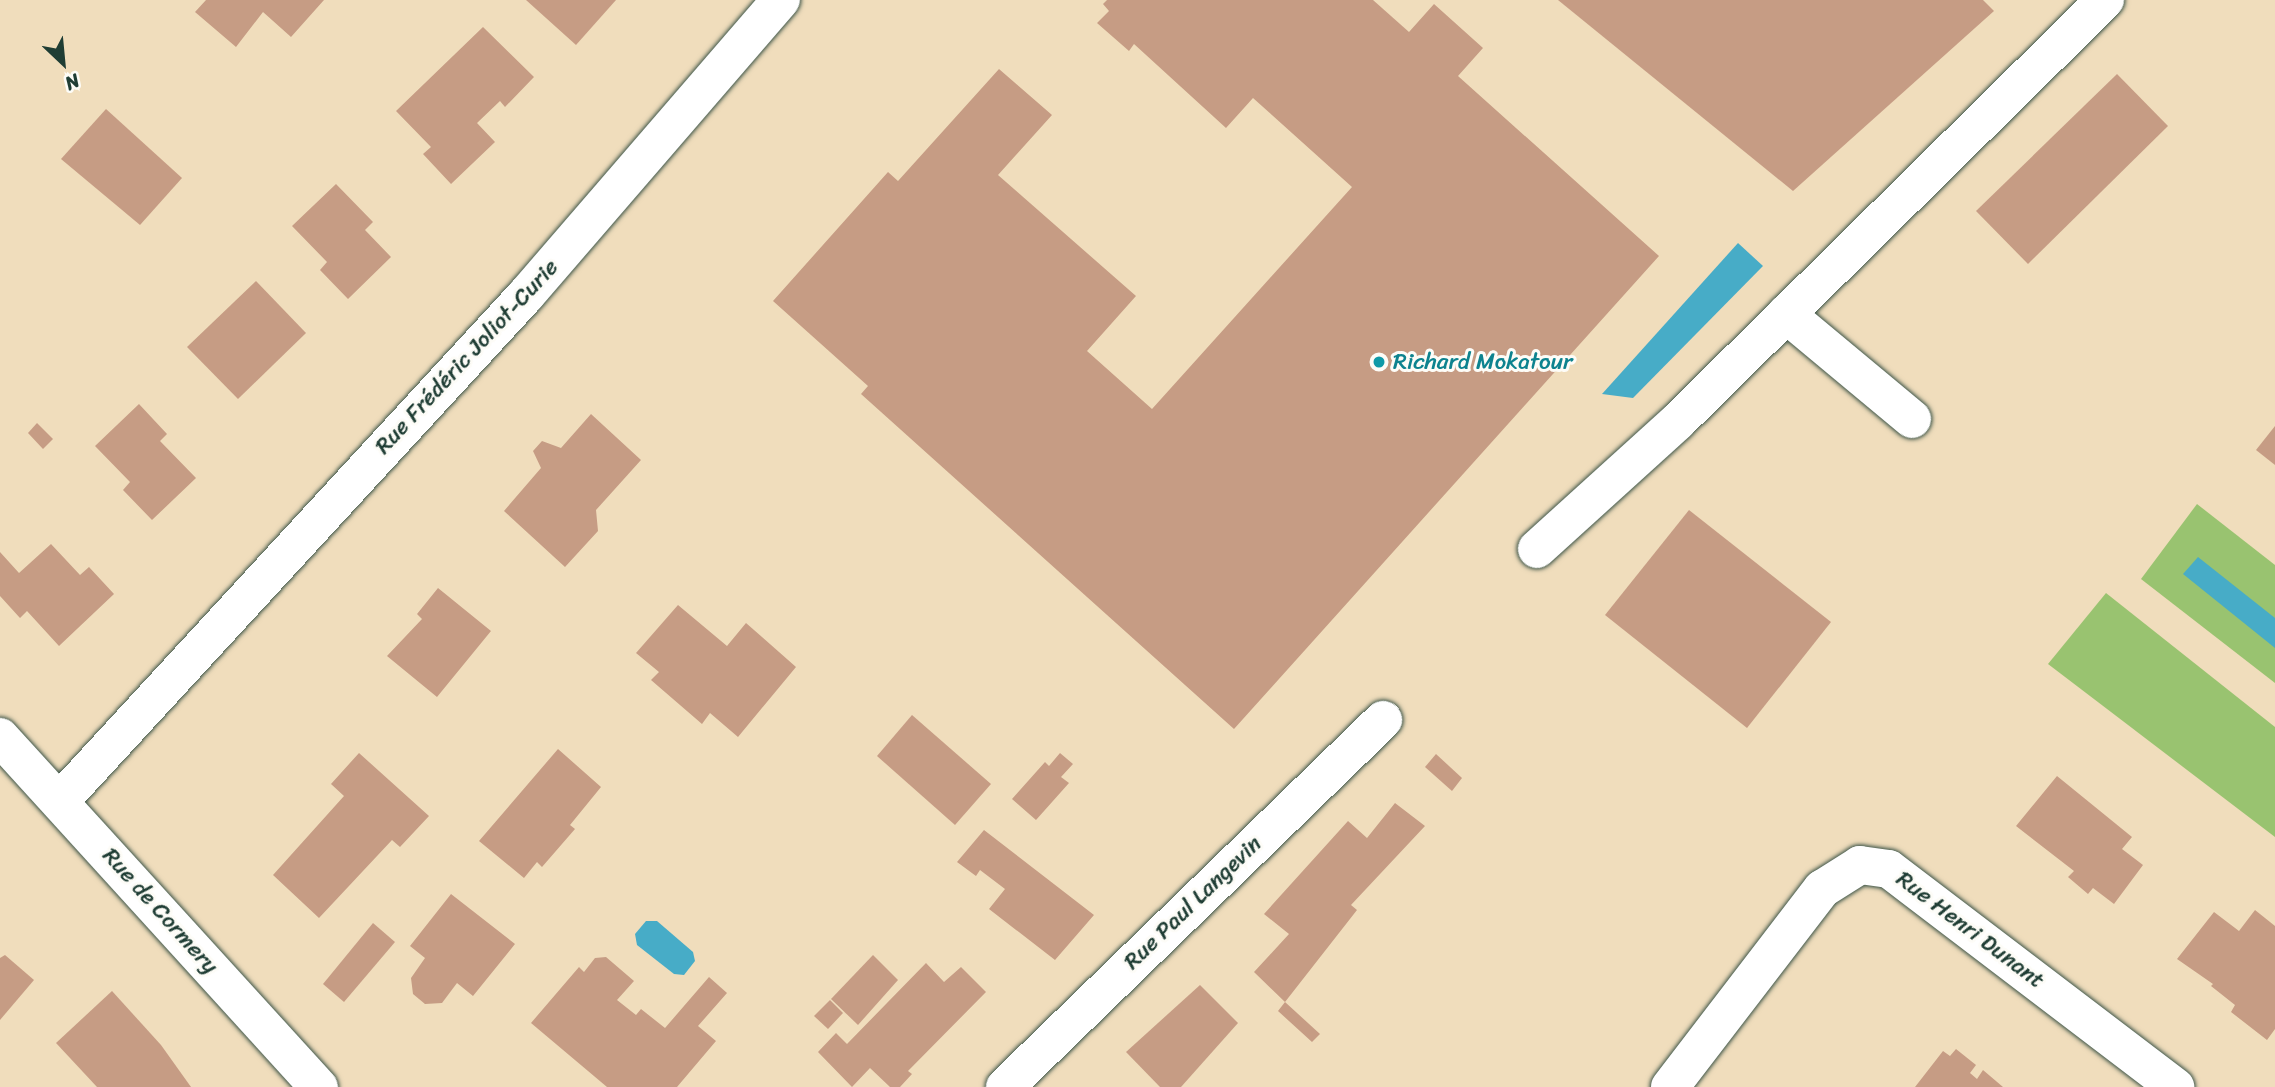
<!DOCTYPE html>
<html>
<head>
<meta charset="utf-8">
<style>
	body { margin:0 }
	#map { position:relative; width:2275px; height:1087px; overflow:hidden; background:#f0ddbc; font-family:Sriracha,sans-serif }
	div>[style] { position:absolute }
	.green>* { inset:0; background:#99c370 }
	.water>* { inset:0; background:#47acc7 }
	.building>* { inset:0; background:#c69c84 }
	.roads { filter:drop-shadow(0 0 2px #3e5548) drop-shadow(0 0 2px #3e5548) }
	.minor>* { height:38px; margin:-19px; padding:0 19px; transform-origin:19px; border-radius:19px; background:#fff }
	.major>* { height:38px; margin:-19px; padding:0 19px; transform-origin:19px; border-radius:19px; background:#fff }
	.dots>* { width:19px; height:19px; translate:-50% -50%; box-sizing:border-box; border:4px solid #fdfcf7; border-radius:50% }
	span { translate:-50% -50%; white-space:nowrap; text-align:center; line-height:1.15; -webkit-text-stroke:6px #fdfcf7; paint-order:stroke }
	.street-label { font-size:23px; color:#1f3d34 }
	.culture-label { font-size:23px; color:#0d838f }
	.left { translate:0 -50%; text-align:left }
	.north { position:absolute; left:28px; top:28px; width:70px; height:70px; -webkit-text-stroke:5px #fdfcf7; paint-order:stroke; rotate:154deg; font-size:19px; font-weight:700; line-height:28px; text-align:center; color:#1f3d34 }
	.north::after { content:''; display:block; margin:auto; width:24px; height:32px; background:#1f3d34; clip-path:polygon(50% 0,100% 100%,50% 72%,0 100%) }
</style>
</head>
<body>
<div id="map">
	<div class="green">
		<i style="clip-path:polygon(2197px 504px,2275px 565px,2275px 683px,2141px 579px)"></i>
		<i style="clip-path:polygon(2106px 593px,2275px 727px,2275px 837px,2048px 664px)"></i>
	</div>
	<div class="water">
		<i style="clip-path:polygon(1738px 243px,1763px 266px,1633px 398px,1602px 394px)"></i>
		<i style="clip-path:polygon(2198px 557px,2275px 618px,2275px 648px,2183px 574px)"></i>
		<i style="clip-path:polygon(646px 921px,657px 921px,693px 952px,695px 961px,684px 975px,674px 974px,637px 945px,635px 934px)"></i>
	</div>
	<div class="building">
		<i style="clip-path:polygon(206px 0,324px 0,291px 37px,263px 12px,236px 47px,195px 12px)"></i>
		<i style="clip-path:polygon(526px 0,616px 0,576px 45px)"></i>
		<i style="clip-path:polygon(1107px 0,1373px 0,1409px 32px,1434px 4px,1483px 48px,1458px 76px,1659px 256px,1234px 729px,861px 394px,868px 386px,773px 301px,888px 172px,898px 181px,999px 69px,1052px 115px,998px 175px,1136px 296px,1087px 351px,1152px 409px,1352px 187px,1253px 98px,1226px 128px,1134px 44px,1129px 51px,1097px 23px,1109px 11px,1103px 4px)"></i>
		<i style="clip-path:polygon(1558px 0,1983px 0,1994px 11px,1793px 191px)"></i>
		<i style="clip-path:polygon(483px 27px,534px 77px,505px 107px,500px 101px,477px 123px,495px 142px,451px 184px,423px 154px,431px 147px,396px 111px)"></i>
		<i style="clip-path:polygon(2117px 74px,2168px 126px,2028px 264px,1976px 211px)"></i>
		<i style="clip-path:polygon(106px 109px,182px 178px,140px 225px,61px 159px)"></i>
		<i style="clip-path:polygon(336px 184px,373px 222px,365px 230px,391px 257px,348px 299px,320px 270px,327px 262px,292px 226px)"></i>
		<i style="clip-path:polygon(256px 281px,306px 333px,238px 399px,187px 347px)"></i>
		<i style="clip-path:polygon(139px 404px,167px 434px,160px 441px,196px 478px,152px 520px,123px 490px,130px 482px,95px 446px)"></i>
		<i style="clip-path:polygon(591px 414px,641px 460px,596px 510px,598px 531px,565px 567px,504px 511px,541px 468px,533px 451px,542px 441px,561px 448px)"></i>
		<i style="clip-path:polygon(37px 423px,53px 439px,43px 449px,28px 433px)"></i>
		<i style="clip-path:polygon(2275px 426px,2275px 465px,2256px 450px)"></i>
		<i style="clip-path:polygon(1689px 510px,1831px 622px,1747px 728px,1605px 615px)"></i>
		<i style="clip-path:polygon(51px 544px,80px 575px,89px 567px,114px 594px,59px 646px,27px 611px,20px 618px,0 596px,0 552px,19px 573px)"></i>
		<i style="clip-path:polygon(438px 588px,491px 631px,437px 697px,387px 656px,422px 619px,417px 614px)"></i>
		<i style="clip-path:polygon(678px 605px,727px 646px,746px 623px,796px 667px,738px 737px,710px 713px,702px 724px,651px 680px,659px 672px,636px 653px)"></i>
		<i style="clip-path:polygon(912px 715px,991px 784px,955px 825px,877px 756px)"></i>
		<i style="clip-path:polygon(558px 749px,601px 787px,570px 825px,575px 829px,542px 867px,537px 862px,524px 878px,479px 841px)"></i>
		<i style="clip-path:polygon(359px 753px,429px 816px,400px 847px,392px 840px,319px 918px,273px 875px,344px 796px,331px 784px)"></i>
		<i style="clip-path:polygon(1060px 753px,1073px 764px,1061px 777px,1069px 783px,1036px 820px,1012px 799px,1045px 762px,1049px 766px)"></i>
		<i style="clip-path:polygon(1436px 754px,1462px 778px,1452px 791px,1425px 767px)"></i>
		<i style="clip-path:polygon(2057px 776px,2132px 837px,2122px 849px,2143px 865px,2114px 904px,2093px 888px,2088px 894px,2068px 877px,2074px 871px,2016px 826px)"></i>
		<i style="clip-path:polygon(1395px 803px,1425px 826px,1351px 905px,1357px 910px,1285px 1002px,1320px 1034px,1312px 1042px,1278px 1011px,1285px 1002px,1254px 972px,1289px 934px,1264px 914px,1348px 821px,1367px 838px)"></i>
		<i style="clip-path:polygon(984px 830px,1094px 915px,1055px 960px,989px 909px,1005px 889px,980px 870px,976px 876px,957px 862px)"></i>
		<i style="clip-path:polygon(451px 894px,515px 944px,473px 996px,457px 983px,442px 1003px,425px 1004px,413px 994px,411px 978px,425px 958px,410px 946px)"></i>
		<i style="clip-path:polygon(2255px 910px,2275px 926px,2275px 1029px,2267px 1040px,2231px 1012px,2235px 1005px,2211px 986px,2213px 984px,2177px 959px,2214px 912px,2239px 931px)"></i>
		<i style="clip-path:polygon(373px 923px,395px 942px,344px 1002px,323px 984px)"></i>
		<i style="clip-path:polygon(5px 955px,34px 980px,0 1020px,0 958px)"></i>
		<i style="clip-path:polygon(873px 955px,898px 980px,858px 1025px,831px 999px)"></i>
		<i style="clip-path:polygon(606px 957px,634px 981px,617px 1000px,636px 1015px,641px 1009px,665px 1028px,709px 977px,727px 993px,698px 1026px,716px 1041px,677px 1087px,607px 1087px,531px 1023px,579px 967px,584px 972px,595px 958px)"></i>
		<i style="clip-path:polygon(926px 963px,944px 982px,961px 967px,986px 992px,908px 1071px,912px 1074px,900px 1087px,890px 1087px,870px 1068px,852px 1087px,818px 1052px,836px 1033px,847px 1044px)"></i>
		<i style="clip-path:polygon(1200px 985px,1238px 1023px,1181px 1087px,1160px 1087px,1126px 1052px)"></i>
		<i style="clip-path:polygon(112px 991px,161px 1045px,191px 1087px,97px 1087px,56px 1043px)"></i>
		<i style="clip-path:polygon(830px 1000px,843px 1013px,828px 1029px,814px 1016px)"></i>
		<i style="clip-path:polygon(1956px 1049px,1976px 1065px,1970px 1073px,1977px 1079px,1983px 1070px,2003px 1087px,1915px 1087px,1943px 1051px,1950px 1056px)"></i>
	</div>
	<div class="roads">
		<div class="minor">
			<i style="left:1786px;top:314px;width:164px;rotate:39.8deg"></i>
			<i style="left:1537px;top:549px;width:189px;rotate:-42.2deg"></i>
			<i style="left:1677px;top:422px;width:601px;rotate:-44.6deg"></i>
			<i style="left:60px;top:801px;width:688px;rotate:-47.36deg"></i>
			<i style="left:526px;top:295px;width:390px;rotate:-49.2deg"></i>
			<i style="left:1005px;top:1087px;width:527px;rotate:-44.15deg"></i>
			<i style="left:1670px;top:1087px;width:250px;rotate:-52.5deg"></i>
			<i style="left:1822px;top:889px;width:45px;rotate:-32.3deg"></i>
			<i style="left:1860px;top:865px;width:29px;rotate:8deg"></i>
			<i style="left:1889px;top:869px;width:360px;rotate:37.3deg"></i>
		</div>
		<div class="major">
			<i style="left:0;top:737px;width:474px;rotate:47.7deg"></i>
		</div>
	</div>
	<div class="dots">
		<i style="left:1379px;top:362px;background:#0f9aa8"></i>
	</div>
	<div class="street-label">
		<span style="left:467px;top:357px;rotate:-47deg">Rue Frédéric Joliot-Curie</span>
		<span style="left:1193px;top:903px;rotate:-44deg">Rue Paul Langevin</span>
		<span style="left:160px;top:911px;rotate:48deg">Rue de Cormery</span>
		<span style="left:1970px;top:930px;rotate:37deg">Rue Henri Dunant</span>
	</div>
	<div class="culture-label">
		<span class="left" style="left:1393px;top:362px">Richard Mokatour</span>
	</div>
	<div class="north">N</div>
</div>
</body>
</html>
